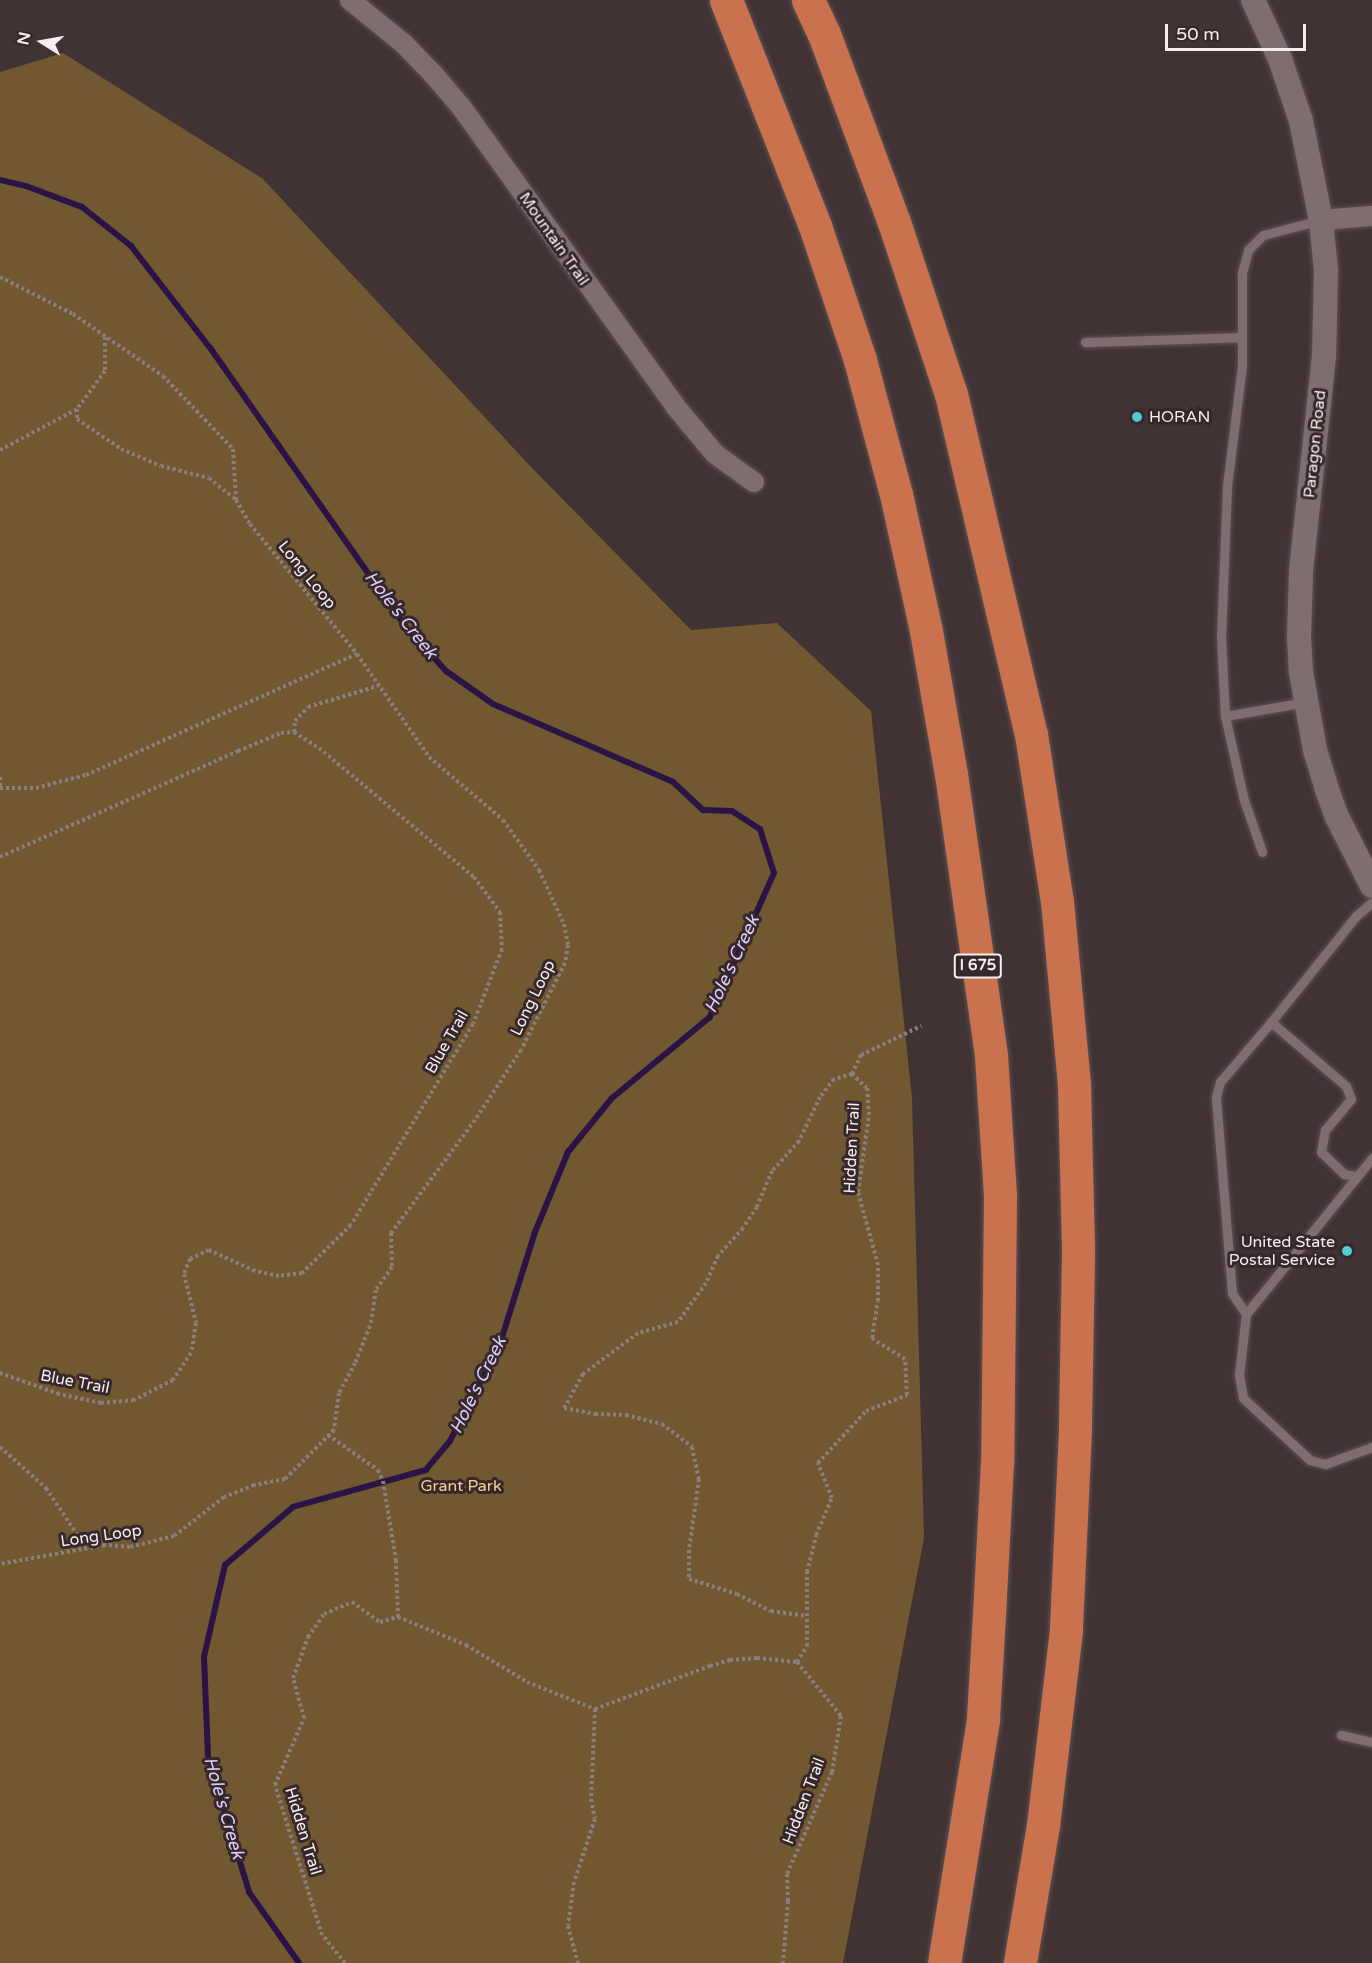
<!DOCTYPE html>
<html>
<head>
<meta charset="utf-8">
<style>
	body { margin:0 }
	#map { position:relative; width:1372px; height:1963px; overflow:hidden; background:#413234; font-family:"Varela Round",sans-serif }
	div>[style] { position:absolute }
	.green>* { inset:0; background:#725830 }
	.stream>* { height:6px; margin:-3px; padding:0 3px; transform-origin:3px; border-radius:3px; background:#2b1346 }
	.path>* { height:4px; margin-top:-2px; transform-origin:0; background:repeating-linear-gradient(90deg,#8b7e7f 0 3px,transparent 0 6px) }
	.roads { filter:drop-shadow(0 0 2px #5d5153) drop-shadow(0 0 2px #5d5153) }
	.service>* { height:9px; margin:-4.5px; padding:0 4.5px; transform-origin:4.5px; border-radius:4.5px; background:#7e6e70 }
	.minor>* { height:20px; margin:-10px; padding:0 10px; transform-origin:10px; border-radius:10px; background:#7e6e70 }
	.tertiary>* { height:24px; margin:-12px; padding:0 12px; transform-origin:12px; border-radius:12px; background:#7e6e70 }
	.motorway>* { height:33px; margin:-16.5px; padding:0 16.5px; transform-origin:16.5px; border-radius:16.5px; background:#c9724d }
	.dots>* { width:16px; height:16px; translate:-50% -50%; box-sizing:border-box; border:3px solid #36282a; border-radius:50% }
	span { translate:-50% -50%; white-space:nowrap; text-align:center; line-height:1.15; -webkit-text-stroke:6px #36282a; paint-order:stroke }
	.shield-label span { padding:2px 4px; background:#36282a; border:2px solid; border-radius:4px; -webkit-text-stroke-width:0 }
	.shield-label { font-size:15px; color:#f7edee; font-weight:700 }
	.street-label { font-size:16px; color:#f7edee }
	.poi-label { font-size:16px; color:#f7edee }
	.left { translate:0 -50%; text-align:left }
	.right { translate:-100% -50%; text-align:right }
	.park-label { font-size:16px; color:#fcd18f }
	.water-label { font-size:18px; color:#deccff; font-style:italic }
	.north { position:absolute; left:12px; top:12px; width:60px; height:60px; -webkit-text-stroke:4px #36282a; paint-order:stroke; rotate:281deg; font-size:16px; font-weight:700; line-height:24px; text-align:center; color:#f7edee }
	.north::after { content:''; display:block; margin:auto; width:21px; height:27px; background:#f7edee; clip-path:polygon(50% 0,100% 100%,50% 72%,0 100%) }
	.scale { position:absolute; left:1165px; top:24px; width:141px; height:27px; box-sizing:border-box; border:3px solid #f7edee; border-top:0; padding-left:8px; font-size:18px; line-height:21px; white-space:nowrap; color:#f7edee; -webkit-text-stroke:4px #36282a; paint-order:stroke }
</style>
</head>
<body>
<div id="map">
	<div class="green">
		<i style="clip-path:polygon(63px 53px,263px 179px,532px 468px,691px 630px,777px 623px,871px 711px,912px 1098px,924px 1538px,843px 1963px,0 1963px,0 72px)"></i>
	</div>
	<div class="stream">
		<i style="left:0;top:180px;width:27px;rotate:13deg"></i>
		<i style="left:26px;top:186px;width:60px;rotate:20.6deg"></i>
		<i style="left:82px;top:207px;width:63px;rotate:38.5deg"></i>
		<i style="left:131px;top:246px;width:130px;rotate:52.2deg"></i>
		<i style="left:211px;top:349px;width:337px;rotate:55deg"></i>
		<i style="left:404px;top:625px;width:62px;rotate:47.6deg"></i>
		<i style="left:446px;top:671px;width:57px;rotate:35.1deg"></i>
		<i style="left:493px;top:704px;width:196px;rotate:23.4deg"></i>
		<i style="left:673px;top:782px;width:41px;rotate:43deg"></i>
		<i style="left:703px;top:810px;width:29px;rotate:2deg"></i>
		<i style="left:732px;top:811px;width:33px;rotate:33deg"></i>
		<i style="left:760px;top:829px;width:46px;rotate:72.3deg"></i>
		<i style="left:774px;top:873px;width:158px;rotate:114deg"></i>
		<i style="left:710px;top:1017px;width:127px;rotate:140.4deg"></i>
		<i style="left:612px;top:1098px;width:70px;rotate:129.2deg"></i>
		<i style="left:568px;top:1152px;width:87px;rotate:112.4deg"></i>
		<i style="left:535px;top:1232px;width:117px;rotate:107.4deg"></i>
		<i style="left:500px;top:1344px;width:109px;rotate:117.3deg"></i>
		<i style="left:450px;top:1441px;width:38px;rotate:130deg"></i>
		<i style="left:426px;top:1470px;width:138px;rotate:164.5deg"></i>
		<i style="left:293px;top:1507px;width:89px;rotate:139.5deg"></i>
		<i style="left:225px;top:1565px;width:94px;rotate:102.9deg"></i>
		<i style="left:204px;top:1657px;width:99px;rotate:87.7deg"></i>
		<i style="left:208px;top:1756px;width:142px;rotate:73.2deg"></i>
		<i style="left:249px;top:1892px;width:87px;rotate:54.8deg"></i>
	</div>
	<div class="path">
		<i style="left:0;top:277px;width:82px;rotate:26.9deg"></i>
		<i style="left:73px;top:314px;width:109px;rotate:34.6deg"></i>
		<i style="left:163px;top:376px;width:101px;rotate:46.2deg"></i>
		<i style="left:233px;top:449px;width:51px;rotate:86.6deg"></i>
		<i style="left:236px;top:500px;width:28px;rotate:60deg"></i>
		<i style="left:250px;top:524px;width:168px;rotate:50.5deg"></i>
		<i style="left:357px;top:654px;width:126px;rotate:55deg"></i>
		<i style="left:429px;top:757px;width:97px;rotate:40.4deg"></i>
		<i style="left:503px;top:820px;width:62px;rotate:54.2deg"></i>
		<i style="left:539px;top:870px;width:60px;rotate:65.2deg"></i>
		<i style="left:564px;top:924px;width:21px;rotate:79deg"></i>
		<i style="left:568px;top:945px;width:18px;rotate:99deg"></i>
		<i style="left:565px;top:963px;width:97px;rotate:116.8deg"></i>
		<i style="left:521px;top:1050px;width:84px;rotate:123.3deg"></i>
		<i style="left:475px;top:1120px;width:141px;rotate:126.6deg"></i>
		<i style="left:391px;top:1233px;width:34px;rotate:88deg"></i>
		<i style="left:392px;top:1267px;width:28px;rotate:125deg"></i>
		<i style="left:376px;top:1290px;width:36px;rotate:99deg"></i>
		<i style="left:370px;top:1326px;width:40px;rotate:112deg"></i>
		<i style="left:355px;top:1363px;width:34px;rotate:118deg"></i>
		<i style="left:339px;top:1393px;width:37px;rotate:98deg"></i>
		<i style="left:334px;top:1430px;width:69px;rotate:135deg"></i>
		<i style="left:285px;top:1479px;width:32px;rotate:169deg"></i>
		<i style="left:254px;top:1485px;width:32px;rotate:158deg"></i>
		<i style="left:224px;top:1497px;width:63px;rotate:142deg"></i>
		<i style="left:174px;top:1536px;width:45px;rotate:166deg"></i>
		<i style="left:130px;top:1547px;width:25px;rotate:-175deg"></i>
		<i style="left:105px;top:1545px;width:107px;rotate:169.7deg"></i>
		<i style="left:105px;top:337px;width:34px;rotate:90deg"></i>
		<i style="left:105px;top:371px;width:47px;rotate:126.4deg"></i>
		<i style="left:77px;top:409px;width:10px;rotate:90deg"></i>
		<i style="left:77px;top:419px;width:53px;rotate:34.3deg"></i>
		<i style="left:121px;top:449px;width:43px;rotate:23deg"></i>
		<i style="left:161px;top:466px;width:49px;rotate:14deg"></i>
		<i style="left:209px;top:478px;width:33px;rotate:39deg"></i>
		<i style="left:0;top:450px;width:87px;rotate:-28deg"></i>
		<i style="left:294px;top:732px;width:11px;rotate:-85deg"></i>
		<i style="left:295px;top:721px;width:19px;rotate:-47deg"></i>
		<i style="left:308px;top:707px;width:73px;rotate:-16.7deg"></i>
		<i style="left:0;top:777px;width:9px;rotate:90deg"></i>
		<i style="left:0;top:788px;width:36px"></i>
		<i style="left:36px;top:788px;width:52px;rotate:-14.6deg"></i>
		<i style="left:86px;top:775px;width:297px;rotate:-24.1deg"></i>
		<i style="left:0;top:857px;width:261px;rotate:-24deg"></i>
		<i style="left:238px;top:751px;width:47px;rotate:-22.7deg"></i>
		<i style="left:281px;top:733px;width:13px;rotate:-4deg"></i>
		<i style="left:294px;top:732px;width:30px;rotate:33deg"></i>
		<i style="left:319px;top:748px;width:202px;rotate:39.8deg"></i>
		<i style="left:474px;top:877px;width:44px;rotate:53.4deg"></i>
		<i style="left:500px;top:912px;width:37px;rotate:87deg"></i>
		<i style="left:502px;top:949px;width:80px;rotate:111.1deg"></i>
		<i style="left:473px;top:1024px;width:235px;rotate:121.3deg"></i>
		<i style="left:351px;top:1225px;width:69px;rotate:135.6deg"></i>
		<i style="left:302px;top:1273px;width:23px;rotate:173deg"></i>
		<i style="left:279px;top:1276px;width:25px;rotate:-168deg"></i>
		<i style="left:255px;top:1271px;width:51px;rotate:-155.5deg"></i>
		<i style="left:209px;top:1250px;width:21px;rotate:155deg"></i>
		<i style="left:190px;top:1259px;width:16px;rotate:112deg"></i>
		<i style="left:184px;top:1274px;width:50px;rotate:76.2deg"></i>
		<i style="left:196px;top:1323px;width:30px;rotate:99deg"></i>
		<i style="left:191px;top:1353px;width:32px;rotate:124deg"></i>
		<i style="left:173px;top:1380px;width:44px;rotate:152.9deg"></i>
		<i style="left:134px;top:1400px;width:33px;rotate:175deg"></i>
		<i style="left:101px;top:1403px;width:43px;rotate:-167.9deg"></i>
		<i style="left:59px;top:1394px;width:63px;rotate:-160.4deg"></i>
		<i style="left:852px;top:1074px;width:21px;rotate:-65deg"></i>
		<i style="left:861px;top:1055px;width:67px;rotate:-25.8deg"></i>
		<i style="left:328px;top:1435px;width:61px;rotate:35deg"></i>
		<i style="left:378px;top:1470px;width:12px;rotate:66deg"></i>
		<i style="left:383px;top:1481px;width:80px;rotate:80.7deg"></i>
		<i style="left:396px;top:1560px;width:57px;rotate:88deg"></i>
		<i style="left:0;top:1447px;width:62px;rotate:41.7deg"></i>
		<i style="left:46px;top:1488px;width:72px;rotate:56.3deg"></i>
		<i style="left:797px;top:1662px;width:19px;rotate:-58deg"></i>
		<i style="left:807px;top:1646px;width:74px;rotate:-90deg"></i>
		<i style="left:807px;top:1572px;width:38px;rotate:-76deg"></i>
		<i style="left:816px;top:1535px;width:40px;rotate:-66.6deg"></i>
		<i style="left:832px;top:1498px;width:38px;rotate:-112deg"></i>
		<i style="left:818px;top:1463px;width:71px;rotate:-47.3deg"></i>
		<i style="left:866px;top:1411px;width:44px;rotate:-21.3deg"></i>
		<i style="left:907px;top:1395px;width:36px;rotate:-93deg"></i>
		<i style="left:905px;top:1359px;width:39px;rotate:-148deg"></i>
		<i style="left:872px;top:1338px;width:37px;rotate:-81deg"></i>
		<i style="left:878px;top:1301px;width:36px;rotate:-90deg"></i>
		<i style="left:878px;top:1265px;width:76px;rotate:-105.3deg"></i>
		<i style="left:858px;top:1192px;width:78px;rotate:-81.9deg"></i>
		<i style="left:869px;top:1115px;width:27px;rotate:-94deg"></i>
		<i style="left:867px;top:1088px;width:21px;rotate:-137deg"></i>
		<i style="left:852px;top:1074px;width:19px;rotate:164deg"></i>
		<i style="left:834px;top:1079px;width:23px;rotate:128deg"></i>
		<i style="left:820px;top:1097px;width:49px;rotate:115.5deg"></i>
		<i style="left:799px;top:1141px;width:40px;rotate:132deg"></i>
		<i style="left:772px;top:1171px;width:39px;rotate:113deg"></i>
		<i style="left:757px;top:1207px;width:25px;rotate:124deg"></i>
		<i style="left:743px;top:1228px;width:38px;rotate:132deg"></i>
		<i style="left:718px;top:1256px;width:30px;rotate:114deg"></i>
		<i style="left:706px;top:1283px;width:48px;rotate:125.7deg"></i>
		<i style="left:678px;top:1322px;width:41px;rotate:164.6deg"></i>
		<i style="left:638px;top:1333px;width:69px;rotate:143.3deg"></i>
		<i style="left:583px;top:1374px;width:39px;rotate:119deg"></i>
		<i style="left:564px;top:1408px;width:32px;rotate:11deg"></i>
		<i style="left:595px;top:1414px;width:31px;rotate:2deg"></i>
		<i style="left:626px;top:1415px;width:37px;rotate:14deg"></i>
		<i style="left:662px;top:1424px;width:38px;rotate:37deg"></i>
		<i style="left:692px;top:1447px;width:33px;rotate:78deg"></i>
		<i style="left:699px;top:1479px;width:72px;rotate:98deg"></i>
		<i style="left:689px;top:1550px;width:29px;rotate:90deg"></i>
		<i style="left:689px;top:1579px;width:50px;rotate:17.4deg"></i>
		<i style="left:737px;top:1594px;width:38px;rotate:27deg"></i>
		<i style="left:771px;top:1611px;width:36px;rotate:8deg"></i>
		<i style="left:595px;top:1709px;width:123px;rotate:-20.5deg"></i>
		<i style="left:710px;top:1666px;width:21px;rotate:-17deg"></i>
		<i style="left:730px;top:1660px;width:27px;rotate:-4deg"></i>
		<i style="left:757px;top:1658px;width:40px;rotate:5.7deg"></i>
		<i style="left:797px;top:1662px;width:70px;rotate:50.8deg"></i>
		<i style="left:841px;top:1716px;width:57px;rotate:99.1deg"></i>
		<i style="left:832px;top:1772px;width:111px;rotate:113.8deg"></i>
		<i style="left:787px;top:1874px;width:27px;rotate:88deg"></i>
		<i style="left:788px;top:1901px;width:62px;rotate:94.6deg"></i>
		<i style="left:345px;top:1963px;width:36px;rotate:-129deg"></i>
		<i style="left:322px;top:1935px;width:157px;rotate:-107.4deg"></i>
		<i style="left:275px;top:1785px;width:73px;rotate:-66.6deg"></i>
		<i style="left:304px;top:1718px;width:41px;rotate:-105.4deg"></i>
		<i style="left:293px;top:1678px;width:44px;rotate:-69.9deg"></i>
		<i style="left:308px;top:1637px;width:28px;rotate:-55deg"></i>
		<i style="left:324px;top:1614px;width:30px;rotate:-23deg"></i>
		<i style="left:352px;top:1602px;width:34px;rotate:36deg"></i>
		<i style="left:380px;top:1622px;width:19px;rotate:-16deg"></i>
		<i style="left:398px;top:1617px;width:74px;rotate:22.4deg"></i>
		<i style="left:466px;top:1645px;width:71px;rotate:31.2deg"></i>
		<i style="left:527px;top:1682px;width:73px;rotate:21.7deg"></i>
		<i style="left:595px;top:1709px;width:90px;rotate:92.5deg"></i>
		<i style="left:591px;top:1799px;width:20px;rotate:79deg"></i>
		<i style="left:595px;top:1819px;width:66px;rotate:108.4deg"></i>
		<i style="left:574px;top:1882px;width:44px;rotate:97.8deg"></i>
		<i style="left:568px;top:1926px;width:38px;rotate:75deg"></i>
	</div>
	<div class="roads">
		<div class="service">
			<i style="left:1085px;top:342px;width:157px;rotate:-1.8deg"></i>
			<i style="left:1306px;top:702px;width:82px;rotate:170.2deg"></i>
			<i style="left:1225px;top:716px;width:79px;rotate:-92.9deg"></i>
			<i style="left:1221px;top:637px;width:151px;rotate:-87.7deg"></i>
			<i style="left:1227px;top:486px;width:122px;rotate:-82.9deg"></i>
			<i style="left:1242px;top:365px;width:92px;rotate:-90deg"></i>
			<i style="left:1242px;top:273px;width:24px;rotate:-75deg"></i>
			<i style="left:1248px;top:250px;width:21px;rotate:-45deg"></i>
			<i style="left:1263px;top:235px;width:59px;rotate:-14.7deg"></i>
			<i style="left:1225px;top:716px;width:86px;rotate:77.3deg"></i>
			<i style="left:1244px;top:800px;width:55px;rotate:70.9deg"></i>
			<i style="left:1372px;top:1158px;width:201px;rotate:128.9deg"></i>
			<i style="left:1246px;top:1314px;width:61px;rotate:96.5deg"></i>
			<i style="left:1239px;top:1375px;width:23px;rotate:80deg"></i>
			<i style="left:1243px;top:1398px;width:91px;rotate:42.8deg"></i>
			<i style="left:1310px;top:1460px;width:16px;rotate:15deg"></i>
			<i style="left:1325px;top:1464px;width:50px;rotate:-19.9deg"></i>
			<i style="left:1356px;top:1176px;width:12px;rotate:-171deg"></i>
			<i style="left:1344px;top:1174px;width:32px;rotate:-136deg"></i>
			<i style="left:1321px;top:1152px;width:22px;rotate:-80deg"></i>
			<i style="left:1325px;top:1130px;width:40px;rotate:-50deg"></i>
			<i style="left:1351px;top:1099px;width:14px;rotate:-111deg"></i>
			<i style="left:1346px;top:1086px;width:99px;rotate:-139.5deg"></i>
			<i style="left:1271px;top:1022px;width:136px;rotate:-51.3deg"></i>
			<i style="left:1356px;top:916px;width:21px;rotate:-41deg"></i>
			<i style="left:1246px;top:1314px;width:25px;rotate:-124deg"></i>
			<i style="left:1232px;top:1293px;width:197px;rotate:-94.7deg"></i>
			<i style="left:1216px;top:1097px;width:16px;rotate:-75deg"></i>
			<i style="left:1220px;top:1082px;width:79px;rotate:-49.6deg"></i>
			<i style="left:1341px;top:1735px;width:32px;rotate:13deg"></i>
		</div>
		<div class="minor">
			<i style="left:350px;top:0;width:68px;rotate:39.1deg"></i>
			<i style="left:403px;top:43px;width:45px;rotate:45.9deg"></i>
			<i style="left:434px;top:75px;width:43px;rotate:49.7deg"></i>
			<i style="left:462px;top:108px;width:366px;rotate:54.4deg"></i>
			<i style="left:675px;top:406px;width:62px;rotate:50.2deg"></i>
			<i style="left:715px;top:454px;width:48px;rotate:35.7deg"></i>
			<i style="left:1321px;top:220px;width:51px;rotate:-4.5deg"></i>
		</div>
		<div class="tertiary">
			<i style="left:1253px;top:0;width:65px;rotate:65.4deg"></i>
			<i style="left:1280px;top:59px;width:65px;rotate:71.3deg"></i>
			<i style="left:1301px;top:121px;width:101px;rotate:78.6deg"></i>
			<i style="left:1321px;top:220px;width:50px;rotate:84.3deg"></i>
			<i style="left:1326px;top:270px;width:86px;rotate:91.3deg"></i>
			<i style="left:1324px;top:356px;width:218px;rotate:96.1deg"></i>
			<i style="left:1301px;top:573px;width:63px;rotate:91.8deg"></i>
			<i style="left:1299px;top:636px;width:36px;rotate:87deg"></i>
			<i style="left:1301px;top:672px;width:79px;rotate:79.8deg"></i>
			<i style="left:1315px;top:750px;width:39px;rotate:73deg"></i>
			<i style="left:1326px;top:787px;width:32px;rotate:70deg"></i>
			<i style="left:1337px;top:817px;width:77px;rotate:63.1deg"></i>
		</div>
		<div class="motorway">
			<i style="left:726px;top:0;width:243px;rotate:68.5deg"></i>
			<i style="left:815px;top:226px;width:141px;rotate:71.4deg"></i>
			<i style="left:860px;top:360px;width:139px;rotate:75deg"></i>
			<i style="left:896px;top:494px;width:140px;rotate:77.6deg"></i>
			<i style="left:926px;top:631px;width:145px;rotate:80.1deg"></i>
			<i style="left:951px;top:774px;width:285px;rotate:81.9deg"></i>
			<i style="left:991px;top:1056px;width:141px;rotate:86.3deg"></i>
			<i style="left:1000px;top:1197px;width:265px;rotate:90.6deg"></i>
			<i style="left:997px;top:1462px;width:135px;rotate:93deg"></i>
			<i style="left:990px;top:1597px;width:123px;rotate:93.3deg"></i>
			<i style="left:983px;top:1720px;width:246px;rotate:99.1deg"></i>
			<i style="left:808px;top:0;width:38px;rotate:65deg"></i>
			<i style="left:824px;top:34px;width:201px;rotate:69.6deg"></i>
			<i style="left:894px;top:222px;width:181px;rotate:71.7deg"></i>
			<i style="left:951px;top:394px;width:349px;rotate:76.8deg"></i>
			<i style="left:1031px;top:734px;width:169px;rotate:81.2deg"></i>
			<i style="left:1057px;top:901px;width:185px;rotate:84.7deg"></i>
			<i style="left:1074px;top:1085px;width:168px;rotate:88.6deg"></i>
			<i style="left:1078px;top:1253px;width:176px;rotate:91deg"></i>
			<i style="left:1075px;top:1429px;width:201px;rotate:92.6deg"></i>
			<i style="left:1066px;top:1630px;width:196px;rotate:96.7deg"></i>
			<i style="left:1043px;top:1825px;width:140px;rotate:99.5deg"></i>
		</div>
	</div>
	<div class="dots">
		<i style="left:1137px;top:417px;background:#51ccd2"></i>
		<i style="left:1347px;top:1251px;background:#51ccd2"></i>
	</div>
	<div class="shield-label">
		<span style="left:978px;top:966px">I 675</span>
	</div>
	<div class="street-label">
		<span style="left:554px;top:239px;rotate:55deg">Mountain Trail</span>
		<span style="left:1315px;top:444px;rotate:-84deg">Paragon Road</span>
		<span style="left:307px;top:575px;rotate:51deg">Long Loop</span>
		<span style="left:533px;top:998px;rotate:-64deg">Long Loop</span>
		<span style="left:447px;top:1042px;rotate:-60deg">Blue Trail</span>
		<span style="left:852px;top:1148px;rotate:-87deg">Hidden Trail</span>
		<span style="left:75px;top:1382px;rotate:11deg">Blue Trail</span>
		<span style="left:101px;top:1536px;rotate:-8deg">Long Loop</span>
		<span style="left:804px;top:1801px;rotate:-69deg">Hidden Trail</span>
		<span style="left:303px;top:1831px;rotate:73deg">Hidden Trail</span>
	</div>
	<div class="poi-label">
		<span class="left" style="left:1149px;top:417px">HORAN</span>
		<span class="right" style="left:1335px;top:1251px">United State<br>Postal Service</span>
	</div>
	<div class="park-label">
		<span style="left:461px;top:1486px">Grant Park</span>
	</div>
	<div class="water-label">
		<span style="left:401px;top:615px;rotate:52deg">Hole's Creek</span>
		<span style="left:732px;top:964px;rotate:-65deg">Hole's Creek</span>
		<span style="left:478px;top:1385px;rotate:-64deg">Hole's Creek</span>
		<span style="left:224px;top:1808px;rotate:74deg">Hole's Creek</span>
	</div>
	<div class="north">N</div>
	<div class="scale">50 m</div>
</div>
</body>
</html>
